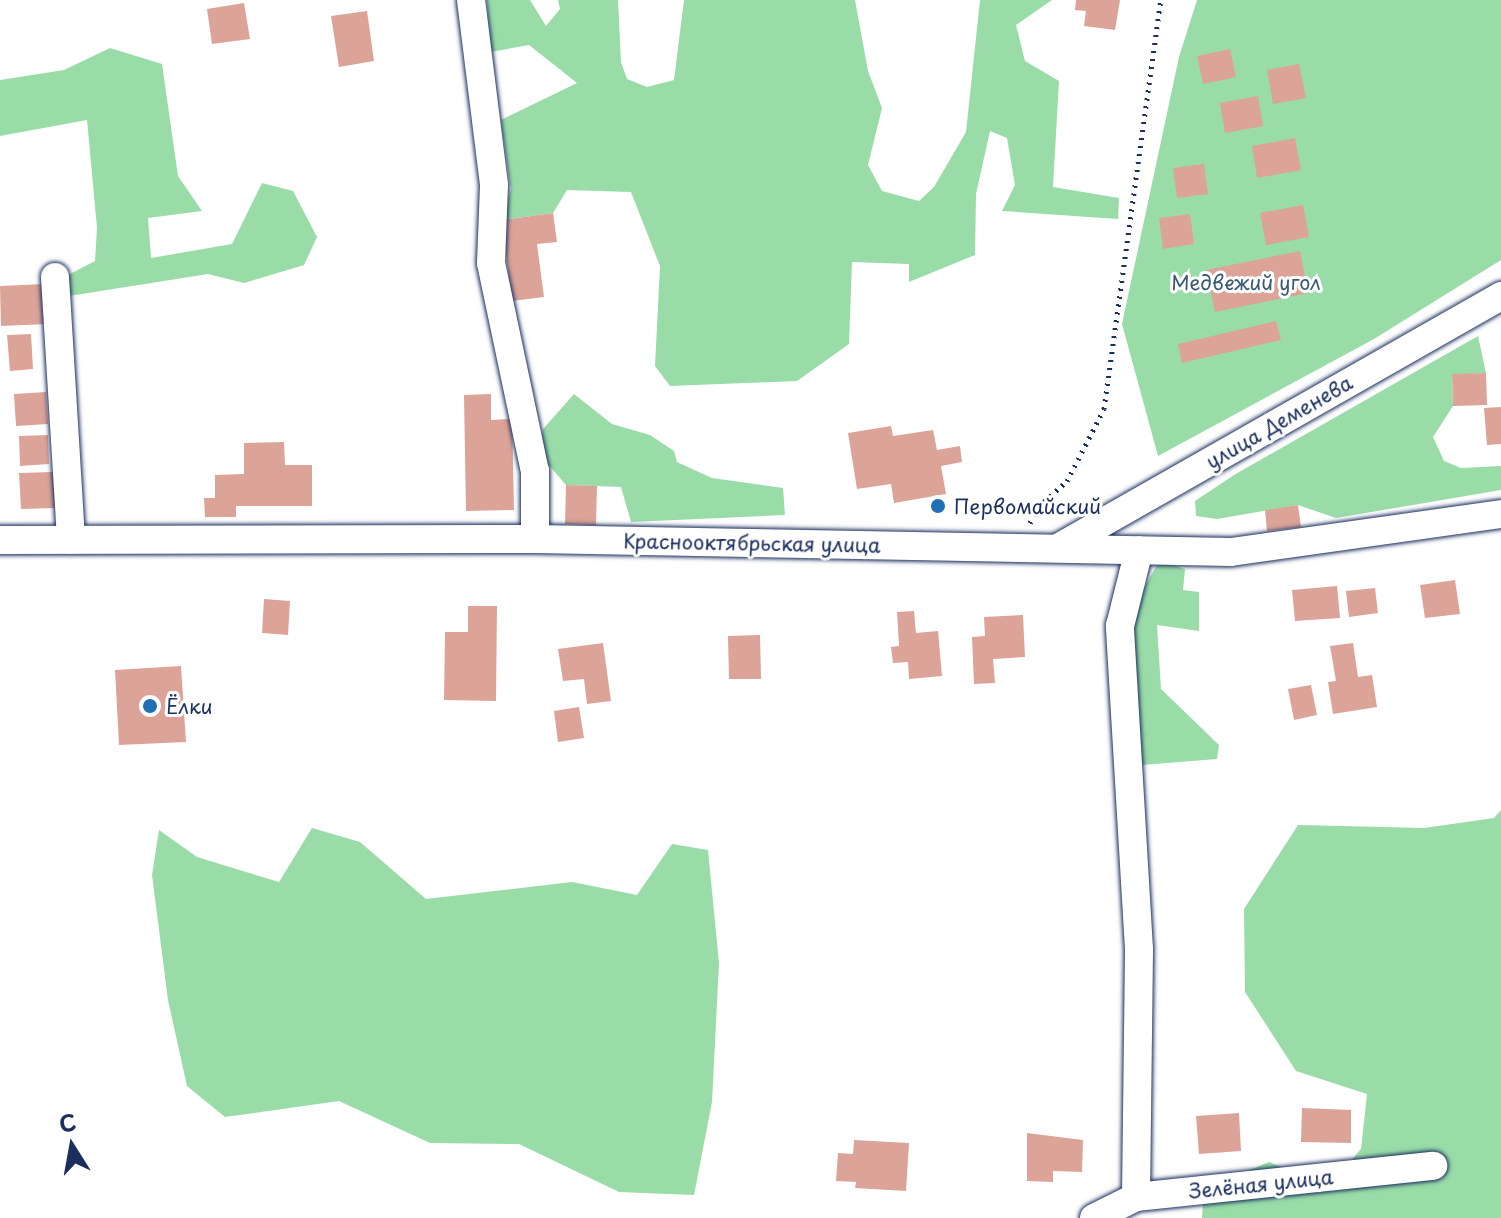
<!DOCTYPE html>
<html>
<head>
<meta charset="utf-8">
<style>
	body { margin:0 }
	#map { position:relative; width:1501px; height:1218px; overflow:hidden; background:#fff; font-family:"Playpen Sans",sans-serif }
	div>[style] { position:absolute }
	.green>* { inset:0; background:#99dca8 }
	.building>* { inset:0; background:#dca399 }
	.path>* { height:5px; margin-top:-2.5px; transform-origin:0; background:repeating-linear-gradient(90deg,#1b2f5e 0 2px,transparent 0 8px) }
	.roads { filter:drop-shadow(0 0 2px #1b2f5e) drop-shadow(0 0 2px #1b2f5e) }
	.minor>* { height:28px; margin:-14px; padding:0 14px; transform-origin:14px; border-radius:14px; background:#fff }
	.dots>* { width:22px; height:22px; translate:-50% -50%; box-sizing:border-box; border:4px solid #fff; border-radius:50% }
	span { translate:-50% -50%; white-space:nowrap; text-align:center; line-height:1.15; -webkit-text-stroke:6px #fff; paint-order:stroke }
	.park-label { font-size:20px; color:#3a5a70 }
	.street-label { font-size:20px; color:#1b2f5e }
	.poi-label { font-size:20px; color:#1b2f5e }
	.left { translate:0 -50%; text-align:left }
	.north { position:absolute; left:32px; top:1106px; width:80px; height:80px; -webkit-text-stroke:6px #fff; paint-order:stroke; rotate:349deg; font-size:22px; font-weight:700; line-height:32px; text-align:center; color:#1b2f5e }
	.north::after { content:''; display:block; margin:auto; width:28px; height:36px; background:#1b2f5e; clip-path:polygon(50% 0,100% 100%,50% 72%,0 100%) }
</style>
</head>
<body>
<div id="map">
	<div class="green">
		<i style="clip-path:polygon(487px 0,530px 0,546px 26px,560px 9px,558px 0,618px 0,621px 62px,627px 79px,647px 87px,674px 80px,684px 0,855px 0,868px 71px,882px 108px,868px 165px,882px 191px,919px 201px,934px 187px,966px 132px,980px 0,1052px 0,1016px 25px,1025px 61px,1059px 81px,1053px 187px,1119px 198px,1118px 219px,1002px 211px,1015px 185px,1007px 138px,990px 131px,976px 194px,975px 255px,909px 282px,909px 264px,852px 262px,849px 344px,797px 381px,670px 386px,655px 366px,660px 266px,631px 192px,567px 190px,553px 213px,502px 220px,511px 189px,501px 120px,577px 83px,529px 45px,491px 52px)"></i>
		<i style="clip-path:polygon(1197px 0,1501px 0,1501px 260px,1374px 339px,1158px 456px,1122px 324px,1179px 57px)"></i>
		<i style="clip-path:polygon(110px 48px,162px 64px,178px 176px,202px 211px,148px 218px,151px 258px,232px 244px,262px 183px,293px 191px,317px 237px,304px 265px,244px 283px,208px 274px,69px 296px,66px 276px,95px 261px,97px 228px,87px 120px,0 136px,0 80px,64px 70px)"></i>
		<i style="clip-path:polygon(1478px 336px,1486px 373px,1452px 375px,1453px 406px,1433px 437px,1444px 461px,1461px 468px,1501px 466px,1501px 490px,1336px 518px,1298px 505px,1217px 519px,1196px 516px,1195px 501px,1234px 475px)"></i>
		<i style="clip-path:polygon(574px 394px,612px 424px,650px 435px,674px 451px,677px 462px,712px 478px,783px 488px,785px 515px,631px 522px,621px 487px,566px 485px,541px 456px,543px 429px)"></i>
		<i style="clip-path:polygon(1159px 561px,1185px 569px,1183px 590px,1199px 592px,1199px 631px,1157px 625px,1161px 689px,1219px 745px,1217px 759px,1142px 765px,1128px 618px)"></i>
		<i style="clip-path:polygon(1501px 810px,1501px 1218px,1202px 1218px,1204px 1189px,1269px 1162px,1330px 1186px,1361px 1149px,1367px 1094px,1296px 1071px,1245px 992px,1244px 909px,1298px 825px,1424px 828px,1494px 818px)"></i>
		<i style="clip-path:polygon(312px 828px,360px 842px,426px 899px,572px 882px,637px 895px,672px 844px,708px 850px,719px 963px,712px 1102px,694px 1195px,619px 1192px,519px 1144px,430px 1143px,339px 1101px,225px 1117px,187px 1086px,168px 1000px,152px 875px,159px 830px,197px 857px,279px 882px)"></i>
	</div>
	<div class="building">
		<i style="clip-path:polygon(1076px 0,1120px 0,1115px 30px,1084px 26px,1086px 11px,1075px 10px)"></i>
		<i style="clip-path:polygon(244px 3px,250px 39px,212px 44px,207px 9px)"></i>
		<i style="clip-path:polygon(367px 11px,374px 61px,339px 67px,331px 16px)"></i>
		<i style="clip-path:polygon(1230px 49px,1236px 77px,1203px 84px,1197px 56px)"></i>
		<i style="clip-path:polygon(1299px 64px,1306px 98px,1273px 104px,1267px 70px)"></i>
		<i style="clip-path:polygon(1258px 96px,1263px 126px,1225px 133px,1220px 103px)"></i>
		<i style="clip-path:polygon(1295px 138px,1301px 170px,1257px 178px,1252px 146px)"></i>
		<i style="clip-path:polygon(1204px 164px,1208px 194px,1177px 198px,1173px 168px)"></i>
		<i style="clip-path:polygon(1303px 205px,1309px 237px,1266px 245px,1260px 213px)"></i>
		<i style="clip-path:polygon(553px 213px,557px 242px,537px 244px,544px 297px,512px 301px,502px 220px)"></i>
		<i style="clip-path:polygon(1190px 214px,1194px 244px,1163px 249px,1159px 218px)"></i>
		<i style="clip-path:polygon(1300px 251px,1308px 293px,1215px 312px,1206px 270px)"></i>
		<i style="clip-path:polygon(45px 284px,47px 324px,1px 326px,0 286px)"></i>
		<i style="clip-path:polygon(1276px 321px,1281px 340px,1182px 363px,1178px 344px)"></i>
		<i style="clip-path:polygon(31px 334px,33px 369px,10px 371px,7px 335px)"></i>
		<i style="clip-path:polygon(1486px 373px,1487px 405px,1453px 406px,1452px 374px)"></i>
		<i style="clip-path:polygon(46px 392px,48px 424px,16px 426px,14px 394px)"></i>
		<i style="clip-path:polygon(491px 394px,491px 420px,512px 419px,514px 510px,466px 511px,464px 395px)"></i>
		<i style="clip-path:polygon(1501px 407px,1501px 444px,1487px 445px,1484px 408px)"></i>
		<i style="clip-path:polygon(891px 426px,893px 436px,933px 430px,937px 450px,960px 446px,962px 462px,941px 466px,946px 494px,894px 503px,891px 484px,857px 489px,848px 433px)"></i>
		<i style="clip-path:polygon(48px 435px,49px 464px,20px 466px,19px 436px)"></i>
		<i style="clip-path:polygon(284px 442px,285px 465px,312px 465px,312px 506px,236px 506px,236px 517px,205px 517px,204px 498px,215px 498px,215px 475px,244px 474px,244px 443px)"></i>
		<i style="clip-path:polygon(54px 472px,55px 508px,21px 509px,19px 473px)"></i>
		<i style="clip-path:polygon(566px 485px,597px 486px,596px 525px,565px 524px)"></i>
		<i style="clip-path:polygon(1298px 505px,1301px 527px,1267px 531px,1265px 510px)"></i>
		<i style="clip-path:polygon(1455px 580px,1460px 614px,1425px 618px,1420px 585px)"></i>
		<i style="clip-path:polygon(1337px 586px,1340px 618px,1295px 621px,1292px 590px)"></i>
		<i style="clip-path:polygon(1375px 588px,1378px 613px,1349px 617px,1346px 591px)"></i>
		<i style="clip-path:polygon(264px 599px,290px 601px,288px 635px,262px 633px)"></i>
		<i style="clip-path:polygon(468px 606px,497px 606px,496px 701px,444px 700px,445px 632px,468px 632px)"></i>
		<i style="clip-path:polygon(914px 611px,916px 633px,938px 631px,942px 676px,909px 679px,908px 662px,893px 663px,891px 647px,899px 646px,897px 612px)"></i>
		<i style="clip-path:polygon(1023px 615px,1025px 657px,993px 659px,995px 683px,974px 684px,972px 637px,985px 636px,984px 617px)"></i>
		<i style="clip-path:polygon(760px 635px,761px 679px,729px 679px,728px 636px)"></i>
		<i style="clip-path:polygon(603px 643px,611px 701px,587px 704px,584px 679px,563px 681px,558px 649px)"></i>
		<i style="clip-path:polygon(1353px 643px,1358px 677px,1372px 675px,1377px 707px,1333px 714px,1328px 682px,1336px 681px,1330px 646px)"></i>
		<i style="clip-path:polygon(181px 666px,186px 742px,119px 745px,115px 670px)"></i>
		<i style="clip-path:polygon(1311px 685px,1317px 715px,1294px 720px,1288px 689px)"></i>
		<i style="clip-path:polygon(579px 707px,584px 738px,558px 742px,554px 711px)"></i>
		<i style="clip-path:polygon(1302px 1108px,1351px 1110px,1351px 1143px,1301px 1142px)"></i>
		<i style="clip-path:polygon(1239px 1113px,1241px 1151px,1199px 1154px,1196px 1116px)"></i>
		<i style="clip-path:polygon(1027px 1133px,1083px 1140px,1082px 1172px,1053px 1171px,1053px 1182px,1027px 1181px)"></i>
		<i style="clip-path:polygon(854px 1140px,909px 1143px,906px 1191px,855px 1188px,856px 1182px,836px 1181px,838px 1153px,853px 1154px)"></i>
	</div>
	<div class="path">
		<i style="left:1030px;top:523px;width:18px;rotate:-63deg"></i>
		<i style="left:1038px;top:507px;width:39px;rotate:-42deg"></i>
		<i style="left:1067px;top:481px;width:81px;rotate:-62.8deg"></i>
		<i style="left:1104px;top:409px;width:413px;rotate:-82.1deg"></i>
	</div>
	<div class="roads">
		<div class="minor">
			<i style="left:471px;top:0;width:186px;rotate:82.9deg"></i>
			<i style="left:494px;top:185px;width:78px;rotate:92.2deg"></i>
			<i style="left:491px;top:263px;width:213px;rotate:78.1deg"></i>
			<i style="left:535px;top:471px;width:68px;rotate:90deg"></i>
			<i style="left:55px;top:277px;width:263px;rotate:86.5deg"></i>
			<i style="left:0;top:540px;width:535px;rotate:-0.11deg"></i>
			<i style="left:535px;top:539px;width:696px;rotate:1.07deg"></i>
			<i style="left:1231px;top:552px;width:273px;rotate:-8deg"></i>
			<i style="left:1058px;top:548px;width:510px;rotate:-29.63deg"></i>
			<i style="left:1136px;top:1197px;width:248px;rotate:-89.3deg"></i>
			<i style="left:1139px;top:949px;width:324px;rotate:-93.4deg"></i>
			<i style="left:1120px;top:626px;width:78px;rotate:-76deg"></i>
			<i style="left:1094px;top:1218px;width:47px;rotate:-26.6deg"></i>
			<i style="left:1136px;top:1197px;width:299px;rotate:-6deg"></i>
		</div>
	</div>
	<div class="dots">
		<i style="left:938px;top:506px;background:#1f6fb2"></i>
		<i style="left:150px;top:706px;background:#1f6fb2"></i>
	</div>
	<div class="park-label">
		<span style="left:1246px;top:282px">Медвежий угол</span>
	</div>
	<div class="street-label">
		<span style="left:1279px;top:422px;rotate:-30deg">улица Деменева</span>
		<span style="left:752px;top:543px;rotate:1deg">Краснооктябрьская улица</span>
		<span style="left:1261px;top:1184px;rotate:-6deg">Зелёная улица</span>
	</div>
	<div class="poi-label">
		<span class="left" style="left:954px;top:506px">Первомайский</span>
		<span class="left" style="left:166px;top:706px">Ёлки</span>
	</div>
	<div class="north">С</div>
</div>
</body>
</html>
